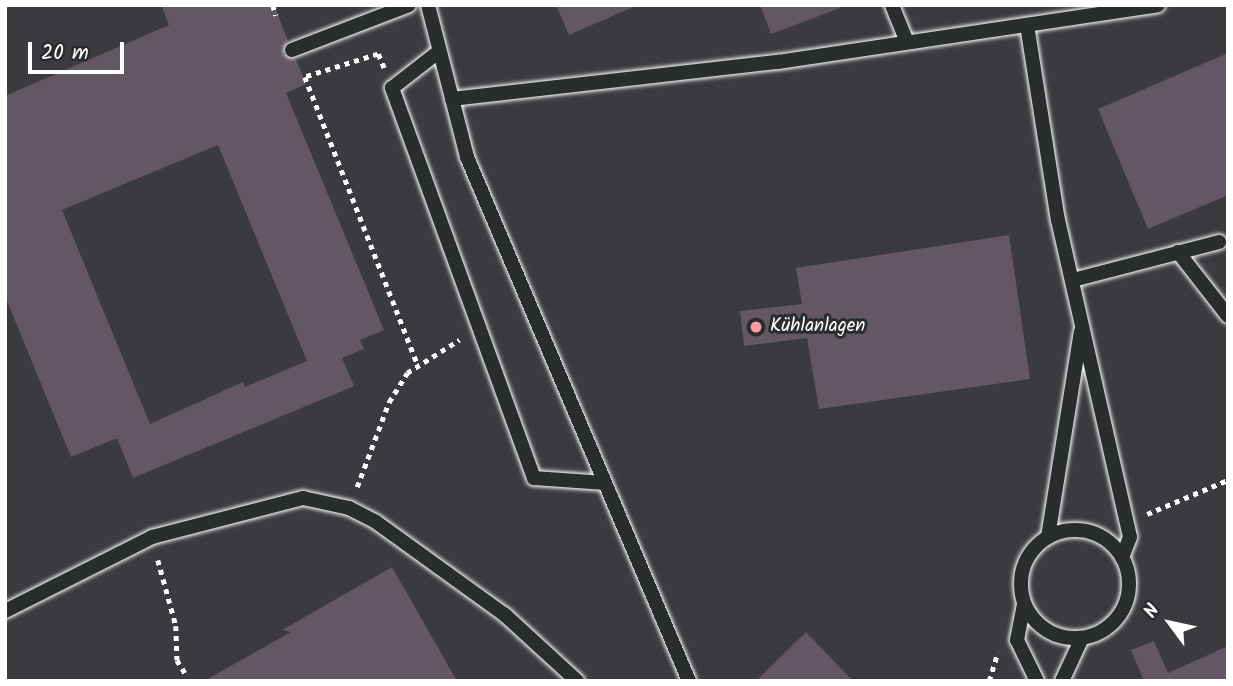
<!DOCTYPE html>
<html>
<head>
<meta charset="utf-8">
<style>
	body { margin:0 }
	#map { position:relative; width:1233px; height:686px; overflow:hidden; background:#3b3a3e; font-family:Kalam,sans-serif }
	div>[style] { position:absolute }
	.building>* { inset:0; background:#645764 }
	.path>* { height:4.5px; margin-top:-2.25px; transform-origin:0; background:repeating-linear-gradient(90deg,#fff 0 5px,transparent 0 10px) }
	.roads { filter:drop-shadow(0 0 2px #fff) drop-shadow(0 0 2px #fff) }
	.service>* { height:14px; margin:-7px; padding:0 7px; transform-origin:7px; border-radius:7px; background:#2a2d2e }
	.service>.ring { margin:-7px; padding:0; box-sizing:content-box; background:none; border:14px solid #2a2d2e; border-radius:50% }
	.dots>* { width:19px; height:19px; translate:-50% -50%; box-sizing:border-box; border:4px solid #2a2d2e; border-radius:50% }
	span { translate:-50% -50%; white-space:nowrap; text-align:center; line-height:1.15; -webkit-text-stroke:6px #2a2d2e; paint-order:stroke }
	.poi-label { font-size:19px; color:#fff }
	.left { translate:0 -50%; text-align:left }
	.frame { position:absolute; inset:0; border:7px solid #fff; pointer-events:none }
	.north { position:absolute; left:1135px; top:588px; width:70px; height:70px; -webkit-text-stroke:5px #2a2d2e; paint-order:stroke; rotate:303deg; font-size:19px; font-weight:700; line-height:28px; text-align:center; color:#fff }
	.north::after { content:''; display:block; margin:auto; width:24px; height:32px; background:#fff; clip-path:polygon(50% 0,100% 100%,50% 72%,0 100%) }
	.scale { position:absolute; left:28px; top:42px; width:96px; height:32px; box-sizing:border-box; border:4px solid #fff; border-top:0; padding-left:9px; font-size:21px; line-height:24px; white-space:nowrap; color:#fff; -webkit-text-stroke:5px #2a2d2e; paint-order:stroke }
</style>
</head>
<body>
<div id="map">
	<div class="building">
		<i style="clip-path:polygon(evenodd,161px 5px,274px 5px,288px 41px,283px 54px,296px 59px,306px 84px,286px 93px,384px 330px,360px 340px,364px 349px,342px 358px,354px 386px,133px 478px,117px 438px,71px 457px,5px 296px,5px 96px,169px 25px,161px 5px,218px 145px,307px 361px,245px 387px,243px 382px,150px 424px,62px 210px,218px 145px)"></i>
		<i style="clip-path:polygon(556px 5px,638px 5px,569px 35px)"></i>
		<i style="clip-path:polygon(760px 5px,839px 5px,840px 8px,771px 34px)"></i>
		<i style="clip-path:polygon(1228px 53px,1228px 195px,1148px 229px,1098px 109px)"></i>
		<i style="clip-path:polygon(1009px 235px,1030px 379px,819px 409px,807px 338px,744px 346px,740px 311px,802px 304px,796px 268px)"></i>
		<i style="clip-path:polygon(392px 567px,457px 681px,204px 681px,291px 632px,282px 630px)"></i>
		<i style="clip-path:polygon(806px 632px,853px 681px,756px 681px)"></i>
		<i style="clip-path:polygon(1154px 641px,1168px 673px,1228px 646px,1228px 681px,1144px 681px,1131px 650px)"></i>
	</div>
	<div class="path">
		<i style="left:273px;top:5px;width:11px;rotate:75deg"></i>
		<i style="left:384px;top:68px;width:15px;rotate:-113deg"></i>
		<i style="left:378px;top:54px;width:77px;rotate:162.5deg"></i>
		<i style="left:305px;top:77px;width:309px;rotate:68.6deg"></i>
		<i style="left:357px;top:487px;width:91px;rotate:-69.4deg"></i>
		<i style="left:389px;top:402px;width:34px;rotate:-58deg"></i>
		<i style="left:407px;top:373px;width:62px;rotate:-32.4deg"></i>
		<i style="left:1147px;top:514px;width:88px;rotate:-22.8deg"></i>
		<i style="left:158px;top:560px;width:68px;rotate:74.7deg"></i>
		<i style="left:176px;top:626px;width:34px;rotate:88deg"></i>
		<i style="left:177px;top:660px;width:19px;rotate:58deg"></i>
		<i style="left:989px;top:681px;width:30px;rotate:-73deg"></i>
	</div>
	<div class="roads">
		<div class="service">
			<i style="left:428px;top:5px;width:157px;rotate:75.6deg"></i>
			<i style="left:467px;top:157px;width:569px;rotate:67.04deg"></i>
			<i style="left:892px;top:5px;width:40px;rotate:68deg"></i>
			<i style="left:1027px;top:25px;width:197px;rotate:81deg"></i>
			<i style="left:1058px;top:220px;width:325px;rotate:77.2deg"></i>
			<i style="left:1130px;top:537px;width:22px;rotate:111deg"></i>
			<i style="left:292px;top:50px;width:125px;rotate:-21deg"></i>
			<i style="left:437px;top:53px;width:57px;rotate:142.1deg"></i>
			<i style="left:392px;top:88px;width:415px;rotate:70deg"></i>
			<i style="left:534px;top:478px;width:71px;rotate:4deg"></i>
			<i style="left:452px;top:99px;width:328px;rotate:-6.5deg"></i>
			<i style="left:778px;top:62px;width:384px;rotate:-8.5deg"></i>
			<i style="left:1178px;top:252px;width:81px;rotate:52deg"></i>
			<i style="left:1073px;top:280px;width:151px;rotate:-14.6deg"></i>
			<i class="ring" style="left:1021px;top:530px;width:94px;height:94px"></i>
			<i style="left:1048px;top:537px;width:208px;rotate:-80.9deg"></i>
			<i style="left:1024px;top:604px;width:37px;rotate:101deg"></i>
			<i style="left:1017px;top:640px;width:46px;rotate:64deg"></i>
			<i style="left:5px;top:611px;width:165px;rotate:-26.7deg"></i>
			<i style="left:152px;top:537px;width:156px;rotate:-14.5deg"></i>
			<i style="left:303px;top:498px;width:47px;rotate:12.3deg"></i>
			<i style="left:349px;top:508px;width:30px;rotate:27deg"></i>
			<i style="left:376px;top:522px;width:159px;rotate:35.8deg"></i>
			<i style="left:505px;top:615px;width:98px;rotate:42.5deg"></i>
			<i style="left:1062px;top:681px;width:47px;rotate:-65.1deg"></i>
		</div>
	</div>
	<div class="dots">
		<i style="left:756px;top:327px;background:#ff9aa2"></i>
	</div>
	<div class="poi-label">
		<span class="left" style="left:770px;top:327px">Kühlanlagen</span>
	</div>
	<div class="frame"></div>
	<div class="north">N</div>
	<div class="scale">20 m</div>
</div>
</body>
</html>
